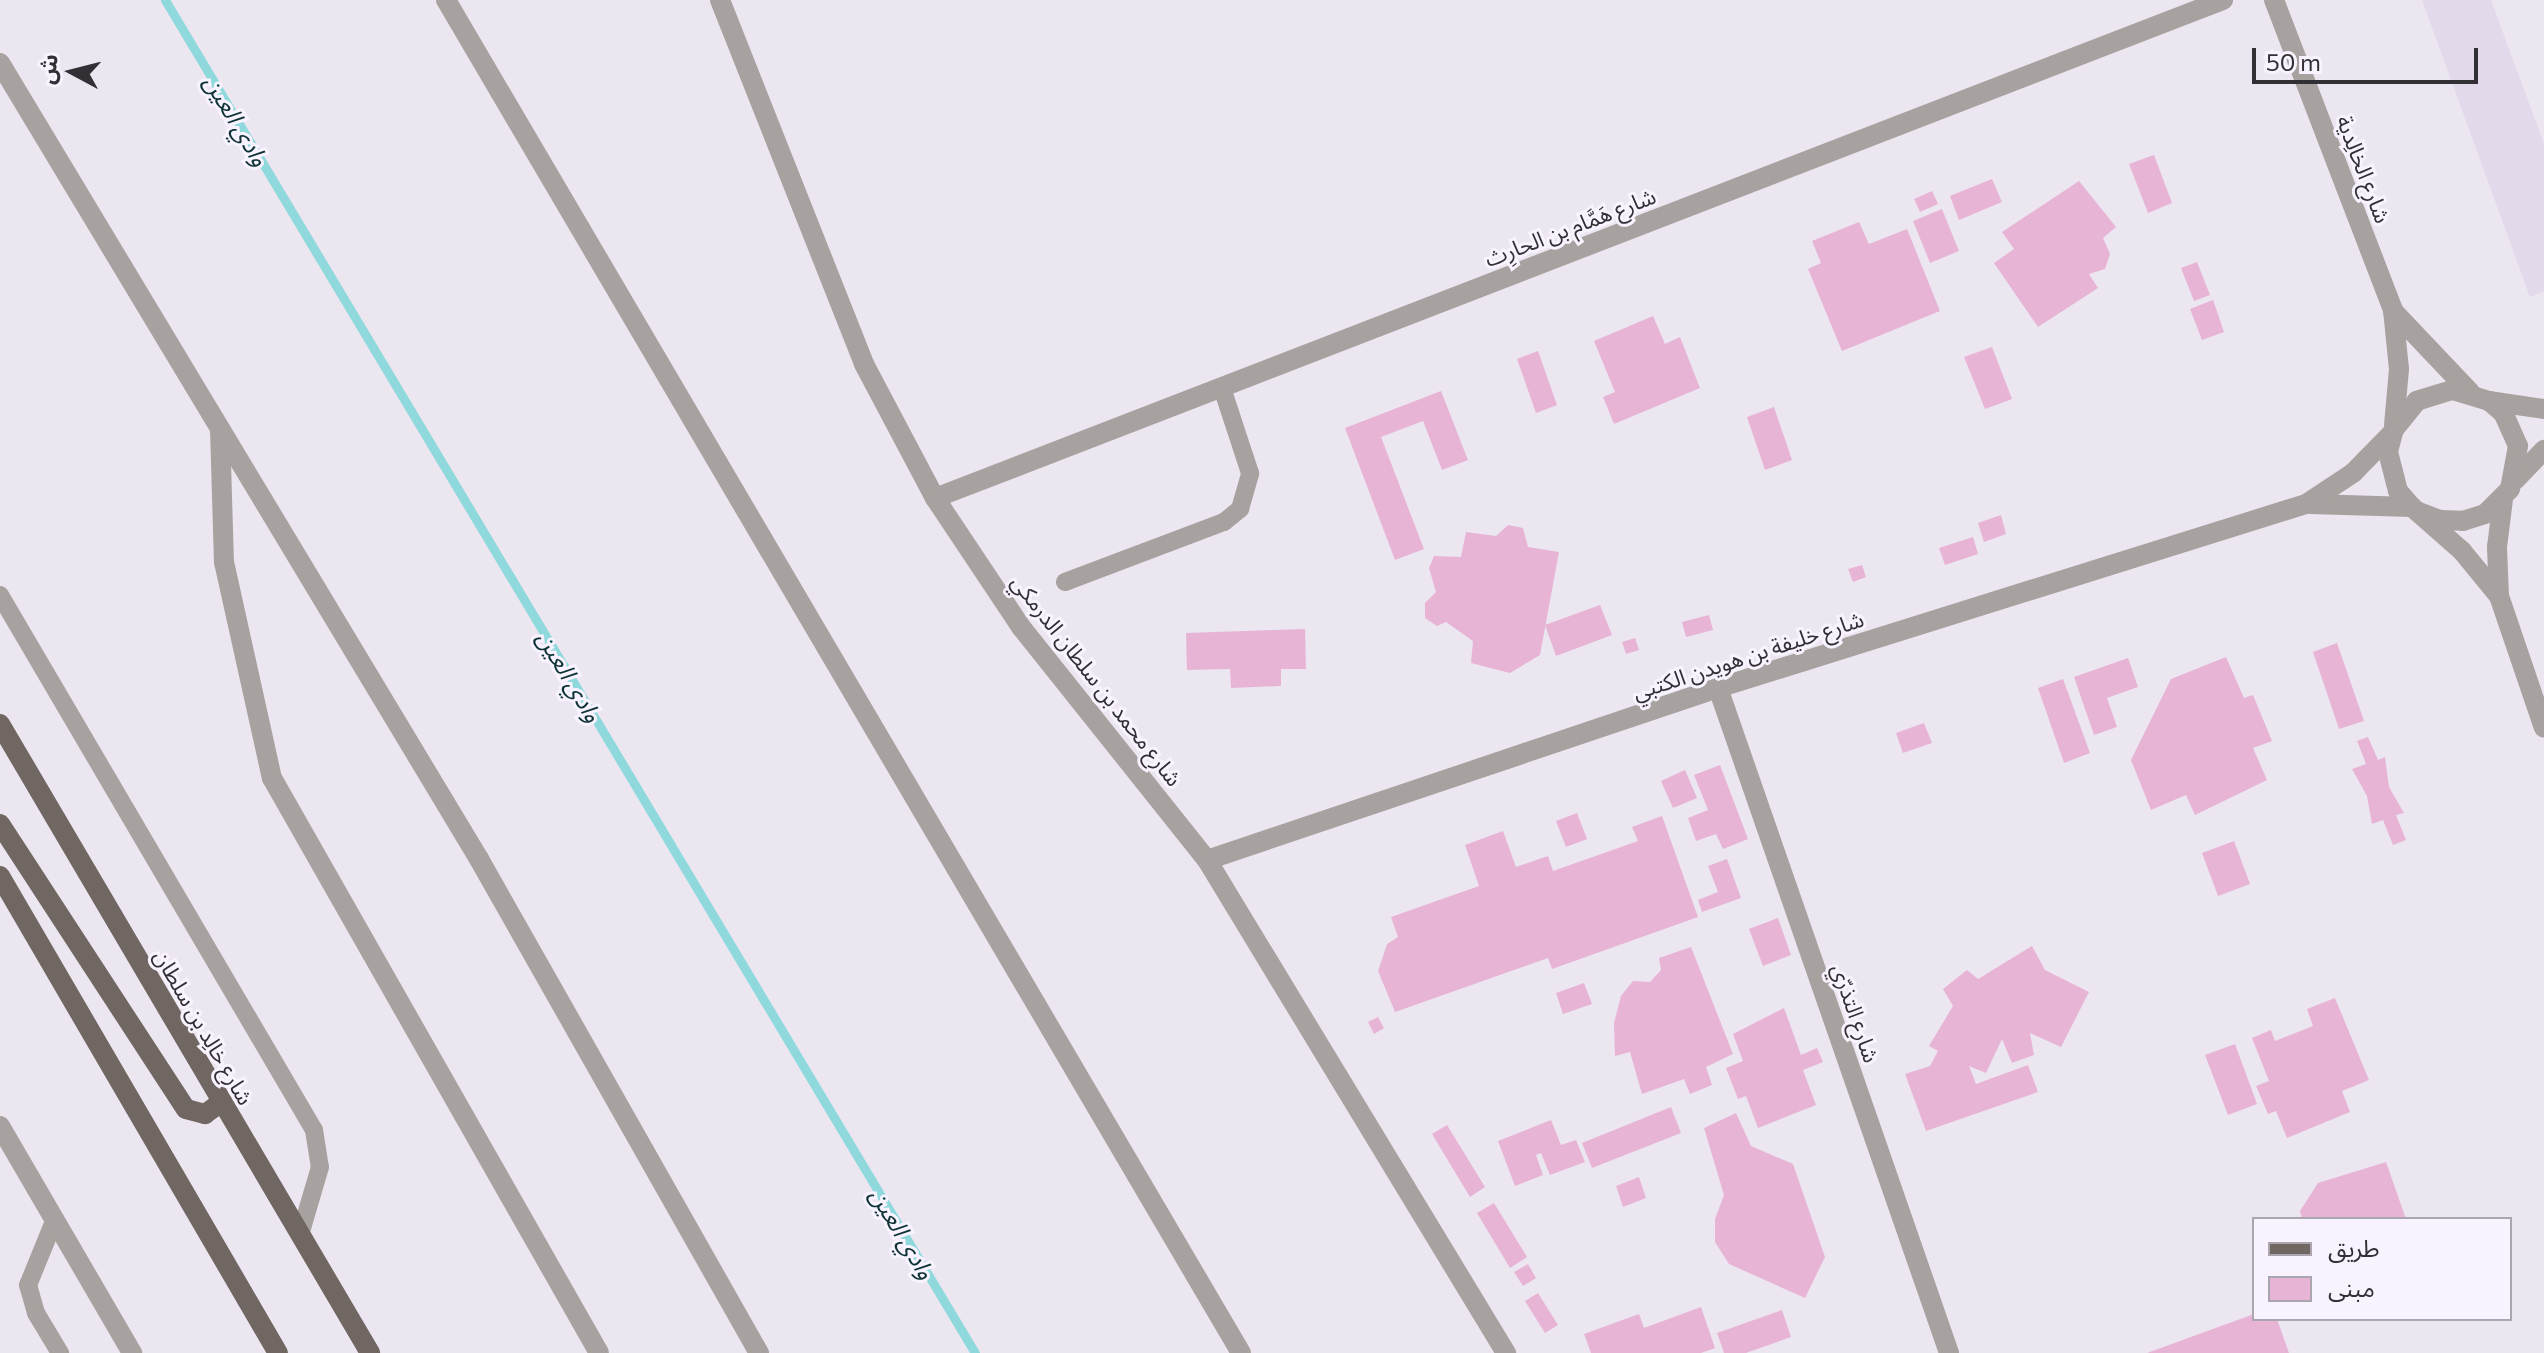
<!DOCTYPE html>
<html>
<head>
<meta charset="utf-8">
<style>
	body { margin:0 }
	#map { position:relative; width:2544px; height:1353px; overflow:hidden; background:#ece6f1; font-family:Commissioner,"Noto Sans Arabic",sans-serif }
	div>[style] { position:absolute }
	.built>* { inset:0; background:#e2d9eb }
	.stream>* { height:9px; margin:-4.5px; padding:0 4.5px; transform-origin:4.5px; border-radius:4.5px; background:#8fd9dc }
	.building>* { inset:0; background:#e7b4d6 }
	.service>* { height:18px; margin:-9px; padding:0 9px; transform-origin:9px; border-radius:9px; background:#a7a29f }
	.pedestrian>* { height:20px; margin:-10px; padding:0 10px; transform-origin:10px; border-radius:10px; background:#a7a29f }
	.minor>* { height:20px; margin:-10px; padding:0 10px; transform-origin:10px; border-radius:10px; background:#a7a29f }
	.primary>* { height:20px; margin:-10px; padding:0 10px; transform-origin:10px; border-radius:10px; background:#706762 }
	span { translate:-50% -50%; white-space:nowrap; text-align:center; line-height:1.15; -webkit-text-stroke:6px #f9f3ff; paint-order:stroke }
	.street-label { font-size:22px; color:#333035 }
	.water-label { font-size:24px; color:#0e3335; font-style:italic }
	.legend { position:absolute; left:2252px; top:1217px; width:260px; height:104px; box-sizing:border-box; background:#f9f3ff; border:2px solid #aaa5ae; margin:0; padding:10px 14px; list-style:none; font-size:24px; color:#333035 }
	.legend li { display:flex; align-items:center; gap:16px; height:40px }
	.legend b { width:40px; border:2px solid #aaa5ae }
	.north { position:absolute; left:32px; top:32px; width:80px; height:80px; -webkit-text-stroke:6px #f9f3ff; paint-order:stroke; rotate:277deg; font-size:22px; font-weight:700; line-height:32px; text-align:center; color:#333035 }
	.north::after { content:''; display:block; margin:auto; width:28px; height:36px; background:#333035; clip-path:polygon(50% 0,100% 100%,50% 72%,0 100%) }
	.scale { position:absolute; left:2252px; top:48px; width:226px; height:36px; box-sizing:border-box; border:4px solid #333035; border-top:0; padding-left:10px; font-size:24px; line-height:28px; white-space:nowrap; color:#333035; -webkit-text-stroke:6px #f9f3ff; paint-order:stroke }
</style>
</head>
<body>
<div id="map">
	<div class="built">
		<i style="clip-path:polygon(2422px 0,2491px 0,2544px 144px,2544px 291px,2530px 297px)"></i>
	</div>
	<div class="stream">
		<i style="left:165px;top:0;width:1577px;rotate:59.09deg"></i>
	</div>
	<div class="building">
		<i style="clip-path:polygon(2154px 155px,2172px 203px,2148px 213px,2129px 164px)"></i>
		<i style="clip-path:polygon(1992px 179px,2002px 202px,1959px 220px,1950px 196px)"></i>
		<i style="clip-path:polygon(2079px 181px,2116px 227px,2103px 238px,2110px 254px,2105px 269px,2089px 274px,2098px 288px,2038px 327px,1994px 263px,2014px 249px,2002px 232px)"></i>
		<i style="clip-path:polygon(1932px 191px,1938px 204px,1920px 212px,1914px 199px)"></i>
		<i style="clip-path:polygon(1942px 209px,1959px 251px,1930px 263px,1913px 221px)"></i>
		<i style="clip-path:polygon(1859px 222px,1869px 244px,1907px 229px,1940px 311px,1842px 351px,1808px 269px,1821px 263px,1812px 241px)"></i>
		<i style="clip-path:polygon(2197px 262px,2210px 295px,2194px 301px,2181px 268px)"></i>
		<i style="clip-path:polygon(2213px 300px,2224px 332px,2202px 340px,2190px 309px)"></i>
		<i style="clip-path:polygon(1653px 316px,1665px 344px,1680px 337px,1700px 388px,1614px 424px,1603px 397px,1615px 392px,1594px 341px)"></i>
		<i style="clip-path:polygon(1992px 347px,2012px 399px,1985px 409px,1964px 357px)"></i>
		<i style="clip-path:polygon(1538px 351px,1557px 405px,1536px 413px,1517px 359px)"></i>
		<i style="clip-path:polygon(1441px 391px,1468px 460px,1442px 470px,1423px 421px,1381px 437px,1424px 549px,1395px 560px,1345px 428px)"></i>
		<i style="clip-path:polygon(1774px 407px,1792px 460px,1765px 470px,1747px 417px)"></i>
		<i style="clip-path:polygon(2001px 515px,2006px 534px,1984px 542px,1978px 523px)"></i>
		<i style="clip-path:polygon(1508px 525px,1523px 528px,1528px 547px,1559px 552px,1540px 655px,1510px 673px,1471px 663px,1473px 641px,1446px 622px,1437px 626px,1425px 618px,1425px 603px,1436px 592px,1429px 568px,1434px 556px,1461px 557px,1466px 532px,1496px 536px)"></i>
		<i style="clip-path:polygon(1973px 537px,1978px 554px,1945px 565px,1939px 548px)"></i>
		<i style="clip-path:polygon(1862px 565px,1866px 577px,1853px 582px,1848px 569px)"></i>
		<i style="clip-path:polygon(1600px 605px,1612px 635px,1556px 656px,1545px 625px)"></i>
		<i style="clip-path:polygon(1709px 615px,1713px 630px,1686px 637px,1682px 622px)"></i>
		<i style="clip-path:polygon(1305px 629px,1306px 669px,1281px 669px,1281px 686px,1231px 688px,1230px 669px,1187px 670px,1186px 633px)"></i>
		<i style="clip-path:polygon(1635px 638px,1639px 650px,1626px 654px,1622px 642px)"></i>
		<i style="clip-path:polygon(2337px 643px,2364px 721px,2339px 729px,2313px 652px)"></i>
		<i style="clip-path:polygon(2226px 657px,2244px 698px,2253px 695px,2272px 741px,2253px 748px,2267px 780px,2195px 815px,2186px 795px,2151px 810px,2131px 760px,2171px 679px)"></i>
		<i style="clip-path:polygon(2128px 658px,2138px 687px,2107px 698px,2117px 727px,2094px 735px,2074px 677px)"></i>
		<i style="clip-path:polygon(2063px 679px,2090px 753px,2064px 763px,2038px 688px)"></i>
		<i style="clip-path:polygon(1924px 723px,1932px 743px,1903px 753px,1896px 733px)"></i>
		<i style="clip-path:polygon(2368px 737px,2378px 760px,2385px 757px,2389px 787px,2404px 813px,2396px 815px,2406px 840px,2393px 845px,2383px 820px,2372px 824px,2367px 796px,2352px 769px,2366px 764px,2357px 741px)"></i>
		<i style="clip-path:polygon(1720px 765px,1748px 839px,1723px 849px,1716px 834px,1696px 841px,1688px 818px,1708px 810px,1694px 775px)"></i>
		<i style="clip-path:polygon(1685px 770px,1697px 798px,1673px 808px,1661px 781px)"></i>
		<i style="clip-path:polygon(1577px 813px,1587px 839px,1566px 847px,1556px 821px)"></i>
		<i style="clip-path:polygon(1662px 816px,1698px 917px,1552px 969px,1548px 958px,1395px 1012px,1378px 971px,1387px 944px,1398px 937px,1391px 917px,1479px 886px,1465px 845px,1503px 831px,1516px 867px,1548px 856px,1553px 871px,1638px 841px,1632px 827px)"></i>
		<i style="clip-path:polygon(2234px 841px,2250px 884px,2218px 896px,2202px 853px)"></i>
		<i style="clip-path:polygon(1727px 859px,1741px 898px,1702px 912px,1698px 900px,1718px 892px,1708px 866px)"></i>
		<i style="clip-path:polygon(1778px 918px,1791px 955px,1763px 966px,1749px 929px)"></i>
		<i style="clip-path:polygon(2032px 946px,2045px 970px,2089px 992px,2061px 1047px,2030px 1033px,2034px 1055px,2012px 1063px,2002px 1039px,1986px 1073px,1969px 1066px,1976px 1084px,2028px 1065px,2038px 1092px,1926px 1131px,1905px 1074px,1930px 1066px,1938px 1051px,1929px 1046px,1953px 1006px,1943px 989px,1967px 970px,1978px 979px)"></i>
		<i style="clip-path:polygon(1691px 947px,1733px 1054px,1706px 1067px,1712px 1085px,1690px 1094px,1684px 1079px,1642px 1094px,1630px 1052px,1615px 1056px,1614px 1023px,1621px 996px,1633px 981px,1650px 982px,1661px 970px,1659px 958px)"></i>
		<i style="clip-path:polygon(1584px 983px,1592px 1004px,1563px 1014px,1556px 993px)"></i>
		<i style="clip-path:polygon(2335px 998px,2369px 1080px,2342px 1091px,2350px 1112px,2287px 1138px,2276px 1111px,2268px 1114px,2256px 1086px,2269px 1081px,2252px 1038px,2271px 1030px,2275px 1041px,2313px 1026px,2307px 1009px)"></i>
		<i style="clip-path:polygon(1784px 1008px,1801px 1055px,1817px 1048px,1823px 1062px,1803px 1070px,1816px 1105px,1758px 1128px,1746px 1096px,1738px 1099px,1726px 1068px,1743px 1061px,1733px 1034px)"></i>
		<i style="clip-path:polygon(1378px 1017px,1384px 1028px,1374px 1034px,1368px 1022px)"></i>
		<i style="clip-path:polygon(2235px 1044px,2257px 1104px,2228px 1115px,2205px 1055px)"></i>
		<i style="clip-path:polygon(1671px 1107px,1681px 1133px,1592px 1168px,1582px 1143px)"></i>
		<i style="clip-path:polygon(1736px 1113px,1751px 1146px,1793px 1164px,1825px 1257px,1805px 1298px,1729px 1264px,1715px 1242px,1715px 1219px,1724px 1195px,1704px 1128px)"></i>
		<i style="clip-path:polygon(1551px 1120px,1561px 1145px,1576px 1140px,1585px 1162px,1550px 1175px,1541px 1153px,1536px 1155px,1543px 1175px,1515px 1186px,1498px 1141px)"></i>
		<i style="clip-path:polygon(1447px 1125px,1485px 1187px,1470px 1197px,1432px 1134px)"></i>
		<i style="clip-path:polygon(2386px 1162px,2406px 1219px,2302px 1219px,2300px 1211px,2318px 1183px)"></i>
		<i style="clip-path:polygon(1639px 1177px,1646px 1198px,1623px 1207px,1616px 1186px)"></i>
		<i style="clip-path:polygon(1494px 1203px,1527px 1257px,1510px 1268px,1477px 1213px)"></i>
		<i style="clip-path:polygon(1528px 1264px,1536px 1278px,1523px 1286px,1514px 1272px)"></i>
		<i style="clip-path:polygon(1538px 1293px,1558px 1325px,1545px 1333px,1525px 1301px)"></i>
		<i style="clip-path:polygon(1701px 1307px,1715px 1348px,1701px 1353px,1591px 1353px,1584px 1334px,1639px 1314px,1644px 1328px)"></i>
		<i style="clip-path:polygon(1782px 1310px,1791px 1337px,1746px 1353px,1724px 1353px,1717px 1333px)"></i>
		<i style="clip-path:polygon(2254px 1314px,2254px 1319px,2277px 1319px,2289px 1353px,2147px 1353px)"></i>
	</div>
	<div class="service">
		<i style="left:1065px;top:582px;width:170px;rotate:-20.7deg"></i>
		<i style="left:1224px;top:522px;width:21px;rotate:-39deg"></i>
		<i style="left:1240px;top:509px;width:37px;rotate:-74deg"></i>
		<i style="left:1250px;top:473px;width:89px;rotate:-108.2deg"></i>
		<i style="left:0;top:595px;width:620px;rotate:59.59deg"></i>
		<i style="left:314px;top:1130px;width:37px;rotate:81deg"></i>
		<i style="left:320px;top:1167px;width:71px;rotate:106.4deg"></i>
		<i style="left:55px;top:1219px;width:71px;rotate:112.2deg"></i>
		<i style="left:28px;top:1285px;width:29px;rotate:74deg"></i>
		<i style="left:36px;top:1313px;width:47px;rotate:59deg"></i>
	</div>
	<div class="pedestrian">
		<i style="left:446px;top:0;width:1569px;rotate:59.56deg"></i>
		<i style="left:0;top:63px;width:929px;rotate:58.96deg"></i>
		<i style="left:479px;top:859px;width:568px;rotate:60.46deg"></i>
		<i style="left:220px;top:429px;width:133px;rotate:88.3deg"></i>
		<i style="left:224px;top:562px;width:221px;rotate:77.5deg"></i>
		<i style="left:272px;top:778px;width:661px;rotate:60.37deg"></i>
	</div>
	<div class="minor">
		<i style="left:720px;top:0;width:391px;rotate:68.4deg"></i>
		<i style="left:864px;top:364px;width:152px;rotate:62.1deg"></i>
		<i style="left:935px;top:498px;width:155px;rotate:56.3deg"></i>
		<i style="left:1021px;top:627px;width:298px;rotate:51.4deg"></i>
		<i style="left:1207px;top:860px;width:577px;rotate:58.76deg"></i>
		<i style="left:2274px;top:0;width:332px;rotate:69deg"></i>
		<i style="left:2393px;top:310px;width:59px;rotate:84.2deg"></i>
		<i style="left:2399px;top:369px;width:56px;rotate:95.1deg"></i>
		<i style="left:2393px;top:311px;width:112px;rotate:46.5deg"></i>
		<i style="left:2489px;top:401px;width:56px;rotate:8.3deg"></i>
		<i style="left:2515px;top:480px;width:42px;rotate:-46deg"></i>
		<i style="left:935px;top:498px;width:1381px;rotate:-21.14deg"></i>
		<i style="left:2503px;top:499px;width:48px;rotate:97.1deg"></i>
		<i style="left:2497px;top:547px;width:49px;rotate:87.7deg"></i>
		<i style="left:2499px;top:596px;width:139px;rotate:71.2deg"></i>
		<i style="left:2310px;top:504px;width:102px;rotate:1.7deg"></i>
		<i style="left:2419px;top:512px;width:22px;rotate:21deg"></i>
		<i style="left:2440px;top:520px;width:23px;rotate:2deg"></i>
		<i style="left:2463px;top:521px;width:23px;rotate:-18deg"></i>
		<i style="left:2485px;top:514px;width:35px;rotate:-45deg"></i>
		<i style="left:2510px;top:489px;width:44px;rotate:-79.5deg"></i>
		<i style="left:2518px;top:446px;width:36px;rotate:-114deg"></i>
		<i style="left:2503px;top:413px;width:18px;rotate:-139deg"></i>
		<i style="left:2489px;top:401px;width:39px;rotate:-163deg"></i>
		<i style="left:2452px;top:390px;width:37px;rotate:163deg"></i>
		<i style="left:2417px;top:401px;width:36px;rotate:129deg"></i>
		<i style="left:2394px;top:429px;width:24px;rotate:105deg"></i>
		<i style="left:2388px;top:452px;width:40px;rotate:75.6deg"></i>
		<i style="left:2398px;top:491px;width:21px;rotate:49deg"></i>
		<i style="left:2412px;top:507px;width:67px;rotate:41.3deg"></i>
		<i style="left:2462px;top:551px;width:58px;rotate:50.6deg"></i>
		<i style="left:1718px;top:688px;width:704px;rotate:70.84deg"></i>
		<i style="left:1207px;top:860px;width:539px;rotate:-18.6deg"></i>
		<i style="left:1718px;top:688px;width:616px;rotate:-17.38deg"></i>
		<i style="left:2306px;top:504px;width:56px;rotate:-33.4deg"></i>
		<i style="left:2353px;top:473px;width:56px;rotate:-45.7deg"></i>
		<i style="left:0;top:1126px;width:263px;rotate:59.8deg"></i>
	</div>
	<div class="primary">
		<i style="left:0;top:724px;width:730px;rotate:59.53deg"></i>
		<i style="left:0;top:824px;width:340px;rotate:56.9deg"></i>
		<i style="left:186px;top:1109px;width:20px;rotate:15deg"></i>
		<i style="left:205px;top:1114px;width:19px;rotate:-36deg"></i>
		<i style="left:0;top:876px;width:552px;rotate:59.77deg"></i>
	</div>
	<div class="street-label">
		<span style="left:2364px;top:169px;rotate:69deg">شارع الخالِدية</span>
		<span style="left:1570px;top:227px;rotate:-21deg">شارع هَمَّام بن الحارِث</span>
		<span style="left:1748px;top:655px;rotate:-18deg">شارع خليفة بن هويدن الكتبي</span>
		<span style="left:1097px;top:680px;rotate:52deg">شارع محمد بن سلطان الدرمكي</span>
		<span style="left:1856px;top:1013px;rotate:71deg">شارع التذرّي</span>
		<span style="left:204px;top:1027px;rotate:60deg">شارع خالِد بن سلطان</span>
	</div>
	<div class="water-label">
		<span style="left:237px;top:120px;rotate:59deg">وادي العين</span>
		<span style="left:570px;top:676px;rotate:59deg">وادي العين</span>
		<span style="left:903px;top:1233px;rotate:59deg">وادي العين</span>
	</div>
	<ul class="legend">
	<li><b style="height:10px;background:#706762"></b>طريق</li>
	<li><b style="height:22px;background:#e7b4d6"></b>مبنى</li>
	</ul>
	<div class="north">ش</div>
	<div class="scale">50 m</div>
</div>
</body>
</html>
